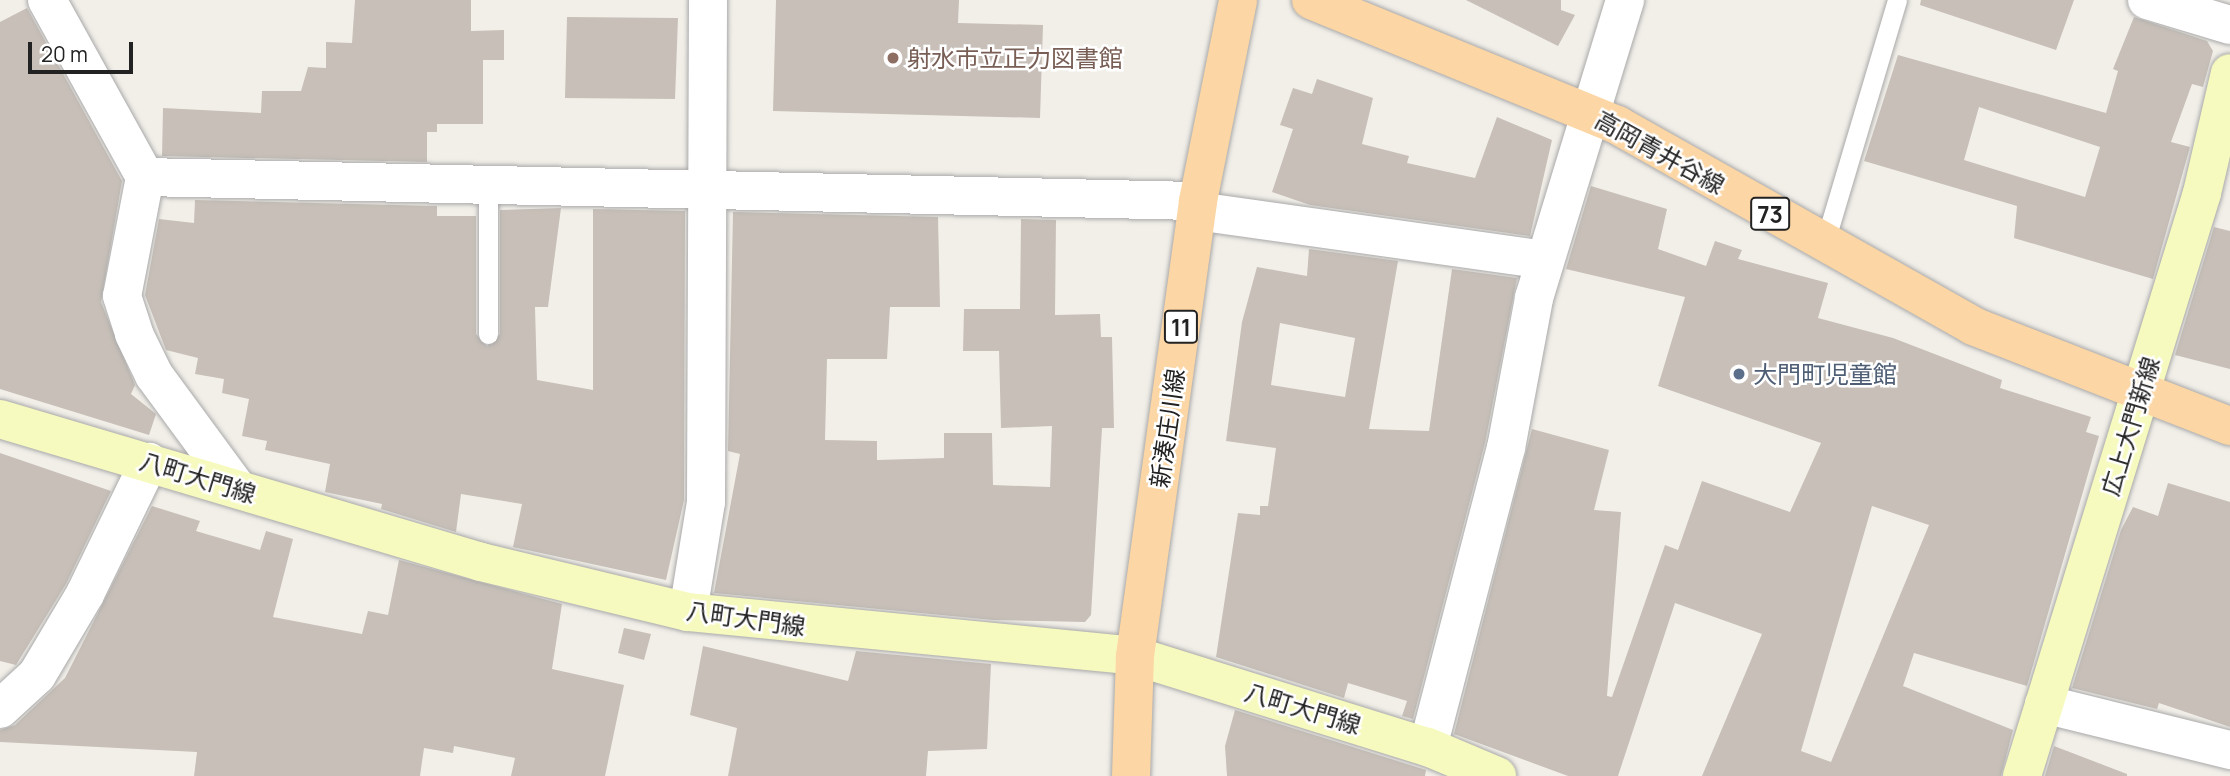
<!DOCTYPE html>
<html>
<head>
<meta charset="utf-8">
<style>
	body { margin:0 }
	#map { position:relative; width:2230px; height:776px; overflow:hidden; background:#f2efe9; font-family:Manrope,"Noto Sans JP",sans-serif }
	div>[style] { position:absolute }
	.building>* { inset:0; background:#c7bfb8 }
	.roads { filter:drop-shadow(0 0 2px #a9a9a9) drop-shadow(0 0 2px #a9a9a9) }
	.lane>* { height:19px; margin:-9.5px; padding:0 9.5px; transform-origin:9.5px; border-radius:9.5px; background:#fff }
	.street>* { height:38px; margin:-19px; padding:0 19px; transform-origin:19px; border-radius:19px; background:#fff }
	.secondary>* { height:38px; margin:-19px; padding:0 19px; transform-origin:19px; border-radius:19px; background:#f7fabf }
	.primary>* { height:38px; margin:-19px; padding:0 19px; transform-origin:19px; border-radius:19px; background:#fcd6a4 }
	.dots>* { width:19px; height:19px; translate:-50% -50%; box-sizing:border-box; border:4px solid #fff; border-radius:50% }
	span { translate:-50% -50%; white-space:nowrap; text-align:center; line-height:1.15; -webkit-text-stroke:5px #fff; paint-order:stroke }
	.shield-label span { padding:2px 5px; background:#fff; border:2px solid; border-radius:5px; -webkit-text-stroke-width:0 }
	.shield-label { font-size:23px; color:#222; font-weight:700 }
	.education-label { font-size:24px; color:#785e54 }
	.left { translate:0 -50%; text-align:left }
	.street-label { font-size:24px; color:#222 }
	.service-label { font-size:24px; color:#4e5e75 }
	.scale { position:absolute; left:28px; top:42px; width:105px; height:32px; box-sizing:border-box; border:4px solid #222; border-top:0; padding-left:9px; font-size:21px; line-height:24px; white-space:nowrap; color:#222; -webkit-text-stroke:5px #fff; paint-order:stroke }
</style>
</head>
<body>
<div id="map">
	<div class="building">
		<i style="clip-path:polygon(355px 0,471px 0,471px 31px,504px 30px,504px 60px,483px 60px,483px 124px,437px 124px,437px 132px,427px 132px,427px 162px,162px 156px,163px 108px,261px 113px,262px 91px,301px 91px,308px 67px,326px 68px,326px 42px,352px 43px)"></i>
		<i style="clip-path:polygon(776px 0,959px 0,958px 23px,1043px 25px,1040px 118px,773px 111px)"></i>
		<i style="clip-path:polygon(1466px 0,1561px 0,1561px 10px,1575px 15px,1558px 46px)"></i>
		<i style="clip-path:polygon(1921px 0,2074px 0,2056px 50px,1920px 5px)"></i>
		<i style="clip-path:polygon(27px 8px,122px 181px,101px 302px,135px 385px,131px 394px,156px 414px,149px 435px,0 389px,0 22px)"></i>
		<i style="clip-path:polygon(567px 17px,678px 18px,675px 99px,565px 98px)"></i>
		<i style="clip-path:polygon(evenodd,2134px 17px,2207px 41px,2213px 51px,2203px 87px,2192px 84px,2171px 142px,2190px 147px,2153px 279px,2014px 238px,2017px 206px,1864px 161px,1898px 55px,2106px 113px,2118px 71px,2113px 69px,2134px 17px,1979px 107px,2100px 147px,2085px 197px,1964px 160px,1979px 107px)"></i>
		<i style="clip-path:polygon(1317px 79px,1373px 98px,1362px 144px,1409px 156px,1407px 163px,1475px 178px,1497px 117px,1552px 140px,1530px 236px,1310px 205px,1272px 192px,1293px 129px,1280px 125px,1293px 88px,1312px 94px)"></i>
		<i style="clip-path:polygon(evenodd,1591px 186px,1667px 209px,1658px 249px,1706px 266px,1715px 241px,1742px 250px,1738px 259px,1828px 283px,1818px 318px,1893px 338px,2002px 380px,2000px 388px,2091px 417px,2086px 432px,2099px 436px,2027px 686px,1914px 653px,1903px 686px,2013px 730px,2001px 776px,1702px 776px,1762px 634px,1675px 603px,1618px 776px,1568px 776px,1454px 734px,1532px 429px,1609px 450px,1594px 510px,1621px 512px,1607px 696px,1612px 697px,1665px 545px,1678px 550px,1702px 481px,1790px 512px,1821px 443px,1658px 386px,1685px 297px,1566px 269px,1591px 186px,1872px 506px,1929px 525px,1831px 762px,1801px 751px,1872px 506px)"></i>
		<i style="clip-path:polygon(195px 200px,437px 206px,437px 216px,476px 216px,476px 334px,487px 346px,500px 334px,500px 210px,561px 208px,548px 307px,535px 307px,537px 380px,593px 390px,593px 209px,685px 211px,684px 500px,666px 580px,513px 547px,522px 504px,461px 494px,456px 532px,381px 509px,382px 504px,325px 492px,330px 464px,265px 450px,267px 441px,242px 436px,249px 399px,222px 393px,224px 379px,195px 374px,198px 358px,166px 350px,145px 295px,159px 219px,194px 223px)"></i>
		<i style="clip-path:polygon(733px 212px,938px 217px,940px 307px,890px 307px,887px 359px,827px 359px,825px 440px,877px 441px,877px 460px,944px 458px,944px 433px,992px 433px,993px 485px,1050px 487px,1052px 426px,1001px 428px,999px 351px,963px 351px,964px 309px,1020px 309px,1021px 219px,1056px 220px,1055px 315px,1100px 314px,1101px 337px,1112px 337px,1114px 428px,1102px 428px,1091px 615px,1085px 622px,993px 620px,714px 593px,740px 454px,728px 451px)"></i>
		<i style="clip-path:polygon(2214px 227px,2230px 231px,2230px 369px,2175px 355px)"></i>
		<i style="clip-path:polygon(evenodd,1309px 249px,1398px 261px,1369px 429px,1429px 431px,1452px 269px,1517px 278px,1485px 443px,1413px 719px,1402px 716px,1407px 701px,1348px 683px,1344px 698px,1216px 657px,1238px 513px,1260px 515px,1260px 506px,1268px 506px,1276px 448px,1226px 441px,1242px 322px,1257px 267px,1307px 276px,1309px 249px,1280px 323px,1355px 338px,1345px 397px,1271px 385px,1280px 323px)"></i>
		<i style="clip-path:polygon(0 453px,111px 491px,66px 584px,16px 665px,0 661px)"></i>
		<i style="clip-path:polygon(2168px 483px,2230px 502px,2230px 727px,2159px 703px,2157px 709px,2072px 688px,2121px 530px,2133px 507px,2158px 516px)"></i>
		<i style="clip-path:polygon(152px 506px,200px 521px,196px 531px,260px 550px,266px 531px,293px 539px,273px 617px,362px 634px,368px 611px,388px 615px,399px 560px,562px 604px,552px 669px,624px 685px,605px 776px,511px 776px,515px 758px,454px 746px,453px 753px,424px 748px,420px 776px,194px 776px,197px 752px,0 742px,0 730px,15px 725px,65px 678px)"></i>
		<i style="clip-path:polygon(624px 628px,651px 634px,644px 660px,618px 653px)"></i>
		<i style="clip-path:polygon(703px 646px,848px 681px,856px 651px,991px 664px,987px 749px,928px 751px,926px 776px,728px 776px,737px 728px,690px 715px)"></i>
		<i style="clip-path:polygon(1235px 710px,1426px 770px,1425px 776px,1227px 776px,1225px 746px)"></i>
		<i style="clip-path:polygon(2054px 746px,2127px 774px,2127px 776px,2045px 776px)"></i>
	</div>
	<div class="roads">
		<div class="lane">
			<i style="left:1824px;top:245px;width:256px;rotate:-73.4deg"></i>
			<i style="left:488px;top:334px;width:152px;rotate:-90deg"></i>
		</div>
		<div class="street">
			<i style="left:47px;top:0;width:202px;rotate:61deg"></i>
			<i style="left:145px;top:177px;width:121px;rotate:100.9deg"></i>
			<i style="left:122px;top:296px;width:40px;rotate:72deg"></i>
			<i style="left:134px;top:334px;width:46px;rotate:64deg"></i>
			<i style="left:154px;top:375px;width:140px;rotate:53.7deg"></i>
			<i style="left:2147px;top:0;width:87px;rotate:16.8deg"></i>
			<i style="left:145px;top:177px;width:1053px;rotate:1.31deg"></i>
			<i style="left:1197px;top:211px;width:351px;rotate:8deg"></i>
			<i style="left:688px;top:612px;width:111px;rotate:-80.7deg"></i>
			<i style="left:706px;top:502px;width:502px;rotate:-89.77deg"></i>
			<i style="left:2044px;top:704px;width:192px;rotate:13.9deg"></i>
			<i style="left:0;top:709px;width:50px;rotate:-42.6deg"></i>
			<i style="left:37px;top:675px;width:94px;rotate:-59.3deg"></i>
			<i style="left:85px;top:594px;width:147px;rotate:-64.1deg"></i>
			<i style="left:1428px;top:747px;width:309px;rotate:-75.4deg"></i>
			<i style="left:1506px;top:448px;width:153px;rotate:-79.4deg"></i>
			<i style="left:1534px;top:298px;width:312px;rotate:-73deg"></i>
		</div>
		<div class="secondary">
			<i style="left:0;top:419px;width:502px;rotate:16.56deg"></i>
			<i style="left:481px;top:562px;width:213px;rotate:13.6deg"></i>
			<i style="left:688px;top:612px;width:449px;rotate:5.6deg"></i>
			<i style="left:1135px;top:656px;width:307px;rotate:17.3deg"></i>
			<i style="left:1428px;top:747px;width:75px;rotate:22.8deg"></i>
			<i style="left:2022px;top:776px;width:610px;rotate:-72.84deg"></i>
			<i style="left:2202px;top:193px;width:123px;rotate:-76.9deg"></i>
		</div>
		<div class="primary">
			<i style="left:1311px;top:0;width:331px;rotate:22.2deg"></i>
			<i style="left:1617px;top:125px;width:409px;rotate:29.4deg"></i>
			<i style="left:1973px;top:326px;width:276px;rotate:21.3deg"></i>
			<i style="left:1131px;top:776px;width:120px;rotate:-88.1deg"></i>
			<i style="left:1135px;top:656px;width:459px;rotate:-82.1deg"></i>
			<i style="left:1198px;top:201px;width:205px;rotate:-78.7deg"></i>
		</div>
	</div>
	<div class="dots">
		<i style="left:893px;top:58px;background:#8d6e63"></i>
		<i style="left:1739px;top:374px;background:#5c6f8a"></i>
	</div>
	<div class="shield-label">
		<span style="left:1770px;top:214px">73</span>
		<span style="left:1181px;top:327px">11</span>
	</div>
	<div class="education-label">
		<span class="left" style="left:907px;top:58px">射水市立正力図書館</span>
	</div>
	<div class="street-label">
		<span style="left:1660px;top:152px;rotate:29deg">高岡青井谷線</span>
		<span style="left:2130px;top:426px;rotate:-73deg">広上大門新線</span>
		<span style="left:1167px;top:428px;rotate:-82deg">新湊庄川線</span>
		<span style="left:198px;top:477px;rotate:17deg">八町大門線</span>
		<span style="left:746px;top:618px;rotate:8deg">八町大門線</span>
		<span style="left:1303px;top:708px;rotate:17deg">八町大門線</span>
	</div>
	<div class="service-label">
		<span class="left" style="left:1753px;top:374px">大門町児童館</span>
	</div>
	<div class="scale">20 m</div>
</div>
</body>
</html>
